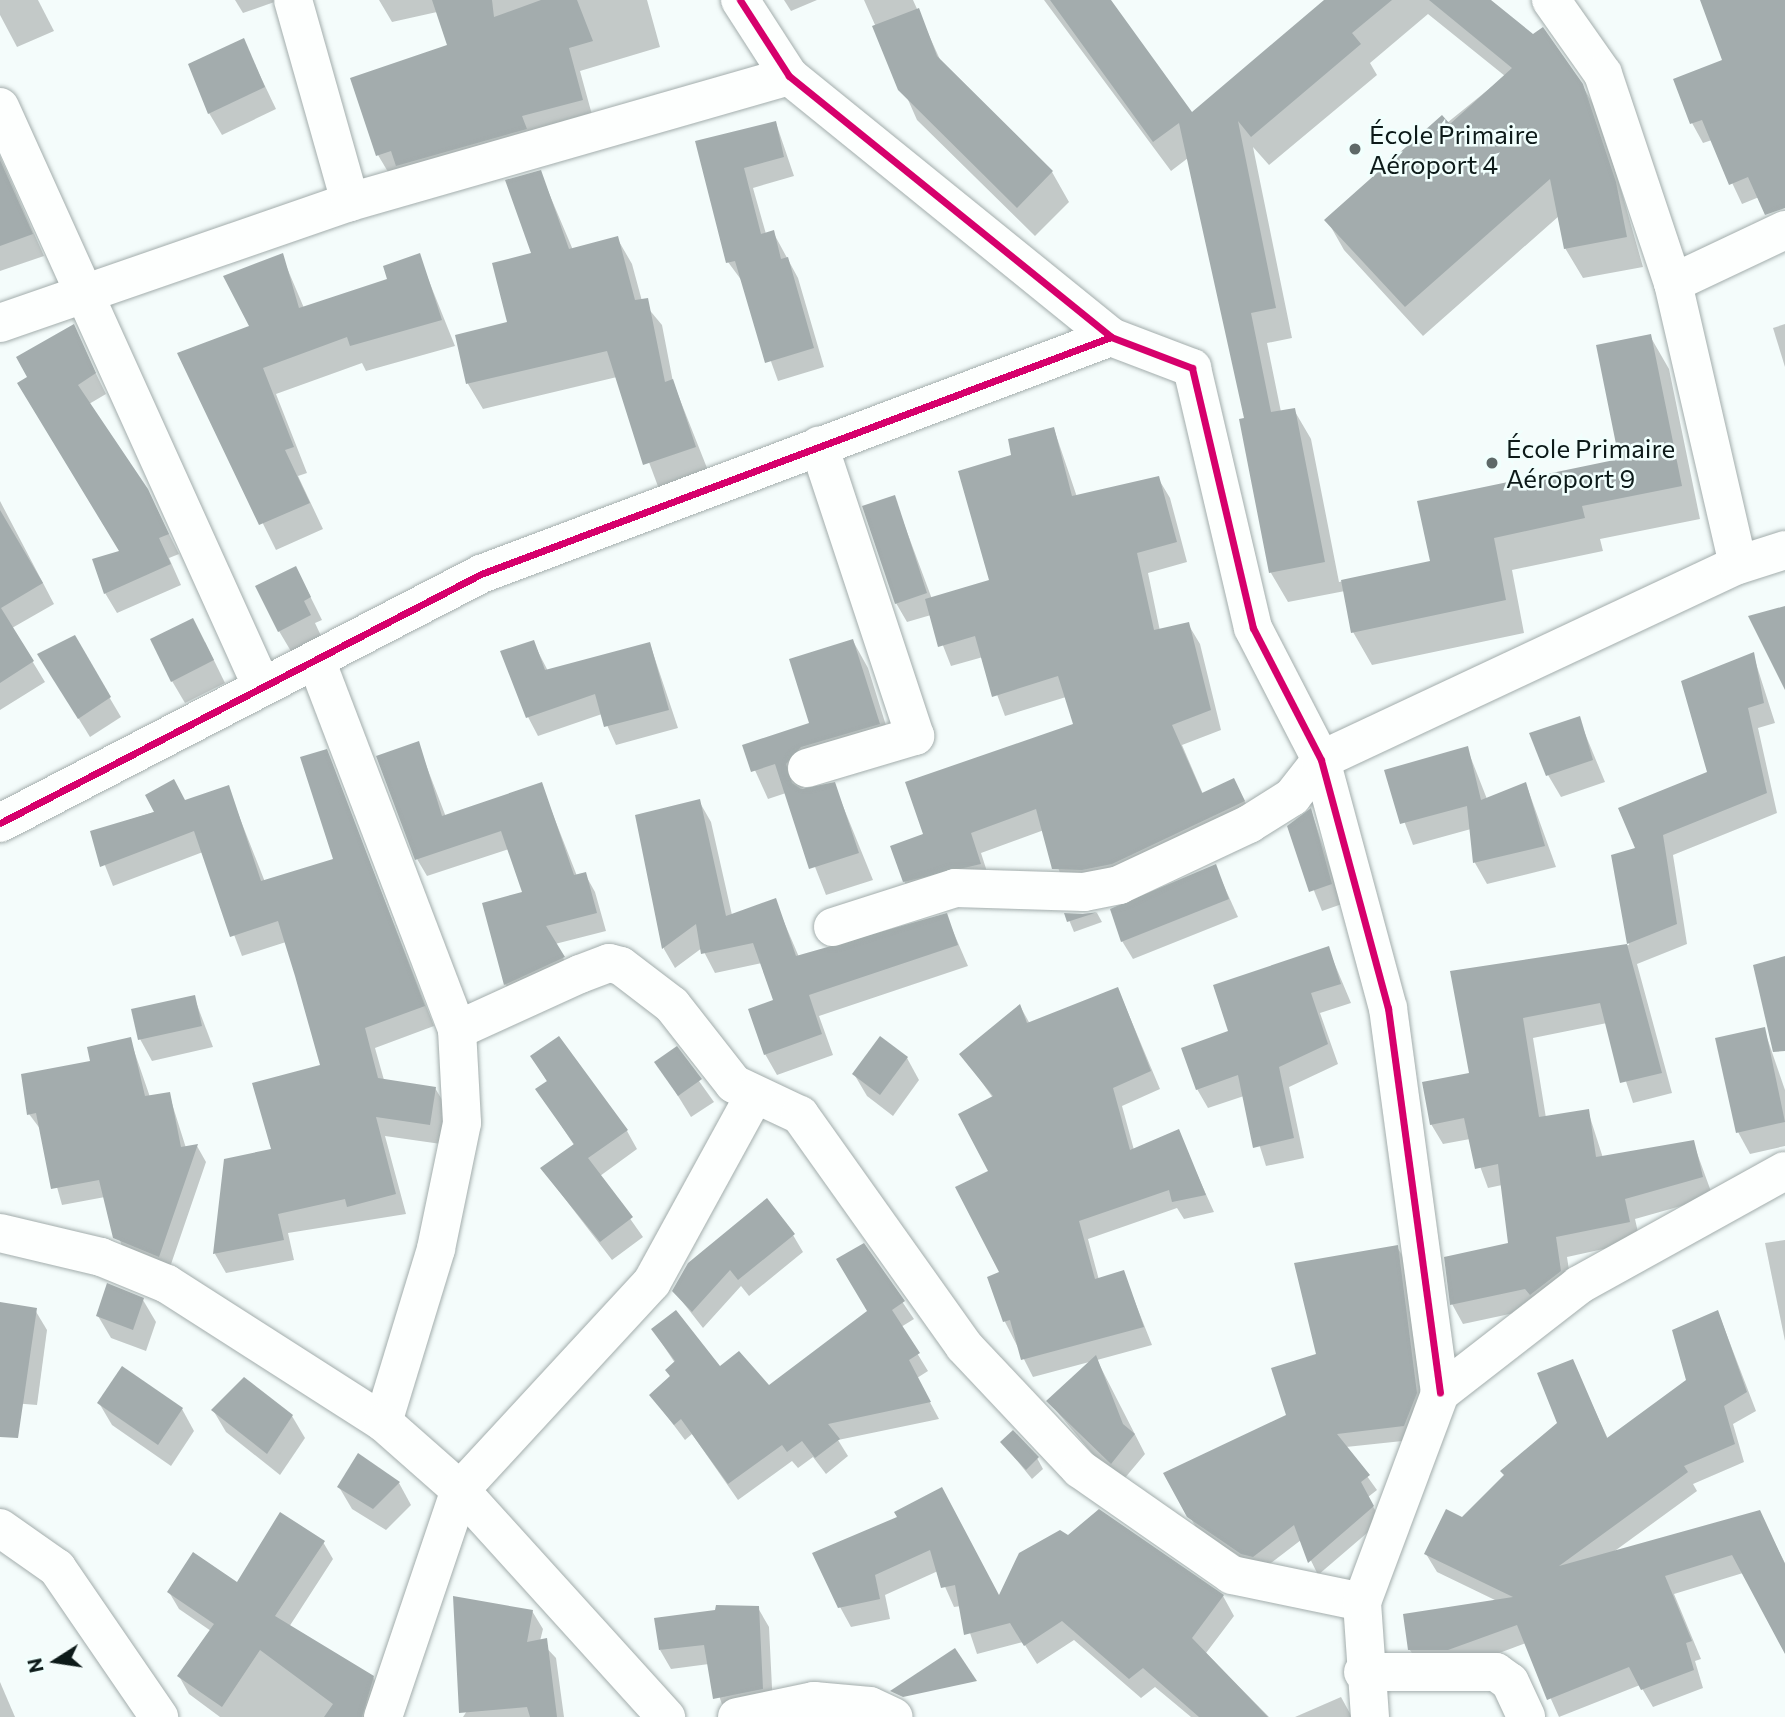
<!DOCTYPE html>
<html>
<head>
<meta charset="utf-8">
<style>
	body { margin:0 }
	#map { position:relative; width:1785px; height:1717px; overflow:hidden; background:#f4fcfb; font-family:Commissioner,sans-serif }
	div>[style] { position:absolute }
	.shadow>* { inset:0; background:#0003 }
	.building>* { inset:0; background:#a3acad }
	.roads { filter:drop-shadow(0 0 2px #a3adac) drop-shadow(0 0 2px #a3adac) }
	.minor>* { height:38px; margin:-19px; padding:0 19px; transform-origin:19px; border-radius:19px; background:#fdfffe }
	.cycleway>* { height:7px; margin:-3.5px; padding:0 3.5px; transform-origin:3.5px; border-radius:3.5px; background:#d6006c }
	.dots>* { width:19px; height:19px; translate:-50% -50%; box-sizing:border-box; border:4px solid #f1fffd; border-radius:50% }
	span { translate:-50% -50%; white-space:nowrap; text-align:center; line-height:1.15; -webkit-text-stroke:5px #f1fffd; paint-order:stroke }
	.poi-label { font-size:26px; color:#0d1a19 }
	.left { translate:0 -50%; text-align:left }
	.north { position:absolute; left:21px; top:1626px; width:70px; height:70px; -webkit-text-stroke:5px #f1fffd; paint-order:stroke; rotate:258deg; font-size:19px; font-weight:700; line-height:28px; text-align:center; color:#0d1a19 }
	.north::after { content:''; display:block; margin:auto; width:24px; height:32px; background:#0d1a19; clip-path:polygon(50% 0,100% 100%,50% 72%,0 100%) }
</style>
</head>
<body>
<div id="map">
	<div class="shadow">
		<i style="clip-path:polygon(0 0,38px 0,54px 31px,17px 47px,0 15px)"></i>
		<i style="clip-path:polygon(235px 0,280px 0,243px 13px)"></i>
		<i style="clip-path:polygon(379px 0,647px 0,660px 47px,580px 71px,594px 122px,391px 177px,378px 155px,449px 47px,437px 12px,392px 22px)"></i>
		<i style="clip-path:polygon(784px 0,817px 0,791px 11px)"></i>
		<i style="clip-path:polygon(864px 0,913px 0,942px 64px,1052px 172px,1069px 202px,1035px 236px,917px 120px)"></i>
		<i style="clip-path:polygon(1044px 0,1107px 0,1191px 115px,1327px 0,1489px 0,1582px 85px,1600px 116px,1643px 267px,1583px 278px,1565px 248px,1559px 216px,1423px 336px,1344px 250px,1327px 220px,1505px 76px,1428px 14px,1370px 63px,1377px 75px,1269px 165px,1253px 147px,1292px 338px,1267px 343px,1281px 412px,1294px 410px,1311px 439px,1339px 582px,1432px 563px,1621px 461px,1650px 336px,1669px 369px,1700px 519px,1600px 539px,1603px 551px,1512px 570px,1524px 633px,1372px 665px,1353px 632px,1345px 591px,1288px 602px,1271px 573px,1246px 419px,1188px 158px,1171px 171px)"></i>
		<i style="clip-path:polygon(1702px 0,1785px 0,1781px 188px,1742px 204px,1712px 140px,1703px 143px,1692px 123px,1675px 80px,1725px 61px)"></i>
		<i style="clip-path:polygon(243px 40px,276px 109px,222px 135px,209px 113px)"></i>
		<i style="clip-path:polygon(776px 123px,794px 176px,753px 188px,766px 234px,773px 232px,798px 278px,824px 367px,778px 381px,742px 281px,728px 262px,697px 142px)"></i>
		<i style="clip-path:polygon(0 156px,44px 256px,0 271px)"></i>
		<i style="clip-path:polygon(540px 172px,573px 250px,617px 238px,632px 264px,642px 301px,662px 325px,673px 382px,709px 473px,659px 489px,617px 377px,483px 409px,468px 384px,457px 336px,509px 323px,533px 254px)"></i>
		<i style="clip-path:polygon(282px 256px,304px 308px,389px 280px,419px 256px,455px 346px,366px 371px,362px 363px,276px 394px,307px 473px,298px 476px,323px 529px,276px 550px,179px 354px,251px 327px)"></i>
		<i style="clip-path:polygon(1785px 324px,1785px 367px,1773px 328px)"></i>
		<i style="clip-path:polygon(73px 327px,106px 394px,89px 404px,147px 490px,179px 554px,169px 558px,181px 585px,117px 613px,105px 593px,121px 552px,42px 393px)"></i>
		<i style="clip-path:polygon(1054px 429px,1077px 497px,1158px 478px,1170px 498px,1187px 562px,1148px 573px,1160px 631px,1188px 624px,1200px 644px,1221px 730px,1182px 745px,1203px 794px,1244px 800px,1255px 821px,1066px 889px,1044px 830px,981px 853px,991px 884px,916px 901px,904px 881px,925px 835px,1076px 725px,1066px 697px,1005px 716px,983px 657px,951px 666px,931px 615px,907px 622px,896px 603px,894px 497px,932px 599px,991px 581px,1013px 456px)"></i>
		<i style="clip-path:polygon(0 501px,54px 604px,12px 628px,45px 682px,0 710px)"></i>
		<i style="clip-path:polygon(307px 590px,322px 620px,315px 623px,322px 638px,292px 653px,279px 631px)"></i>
		<i style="clip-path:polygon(74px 638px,121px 717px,90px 737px,51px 674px)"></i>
		<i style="clip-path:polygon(853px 641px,868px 668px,894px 751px,816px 774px,800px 791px,834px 784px,873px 880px,826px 895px,786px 793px,768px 799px,744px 746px,811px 724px)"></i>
		<i style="clip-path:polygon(205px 642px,225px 683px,185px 703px,172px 681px)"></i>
		<i style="clip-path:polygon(533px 642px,548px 671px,650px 644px,678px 728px,616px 745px,602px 714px,538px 736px,528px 717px)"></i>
		<i style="clip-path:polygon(1753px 654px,1775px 723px,1758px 728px,1777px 813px,1673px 855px,1687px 944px,1637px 964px,1672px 1093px,1633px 1103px,1607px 1023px,1533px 1038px,1546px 1118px,1588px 1111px,1603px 1158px,1693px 1142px,1713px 1197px,1635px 1219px,1640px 1241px,1567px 1257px,1572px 1291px,1538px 1308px,1463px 1324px,1452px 1304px,1510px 1244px,1502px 1185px,1488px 1188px,1470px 1139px,1443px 1144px,1431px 1124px,1471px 1075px,1452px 973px,1629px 945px,1613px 856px,1638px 849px,1709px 773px)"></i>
		<i style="clip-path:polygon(1579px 719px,1605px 782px,1561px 797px,1548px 775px)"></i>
		<i style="clip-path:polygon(418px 744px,446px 817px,541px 784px,577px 876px,585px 874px,595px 892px,606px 931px,555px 944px,573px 975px,516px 1001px,505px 984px,524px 894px,509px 849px,427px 876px,417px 859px)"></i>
		<i style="clip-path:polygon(1467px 748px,1487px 799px,1526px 784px,1556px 867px,1487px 884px,1475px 863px,1471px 829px,1413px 845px,1386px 772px)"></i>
		<i style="clip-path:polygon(326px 751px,434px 1026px,375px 1048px,384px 1080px,435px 1088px,447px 1108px,441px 1144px,385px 1136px,406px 1214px,288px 1233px,294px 1260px,226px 1273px,215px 1254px,323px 1066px,286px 942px,242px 956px,203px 852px,113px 886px,92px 832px,228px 788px,265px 882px,335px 860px)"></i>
		<i style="clip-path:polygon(699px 801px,711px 822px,732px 915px,775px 901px,799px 957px,946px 915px,968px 966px,819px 1016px,833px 1055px,777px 1075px,765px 1054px,775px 1001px,762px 963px,715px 973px,702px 948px,675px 968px,664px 949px,637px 816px)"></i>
		<i style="clip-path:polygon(1311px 810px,1342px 904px,1322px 911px,1289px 827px)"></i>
		<i style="clip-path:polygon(1215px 866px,1238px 917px,1133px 959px,1122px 941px)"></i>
		<i style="clip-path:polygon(1097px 913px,1102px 922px,1074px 932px,1067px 915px)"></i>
		<i style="clip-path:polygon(1328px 948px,1351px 1003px,1320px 1013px,1338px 1064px,1289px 1087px,1304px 1158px,1266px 1166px,1244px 1096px,1208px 1108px,1197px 1089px,1231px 1032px)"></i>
		<i style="clip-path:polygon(1118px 989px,1160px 1089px,1122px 1106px,1134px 1150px,1178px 1132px,1214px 1212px,1184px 1219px,1177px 1208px,1088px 1239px,1099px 1280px,1123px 1272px,1152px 1345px,1097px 1360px,1145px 1454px,1124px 1479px,1107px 1471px,1048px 1401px,1093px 1361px,1033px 1377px,1005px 1322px,989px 1278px,1002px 1273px,990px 1171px,993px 1098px,962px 1054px,1020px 1006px,1030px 1024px)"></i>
		<i style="clip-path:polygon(194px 997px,213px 1047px,152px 1061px,140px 1039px)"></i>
		<i style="clip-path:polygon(1764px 1029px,1785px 1090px,1785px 1146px,1750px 1154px,1738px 1132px)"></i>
		<i style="clip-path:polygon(130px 1039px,150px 1097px,169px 1094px,186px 1148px,197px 1146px,206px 1162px,168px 1273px,125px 1255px,105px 1197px,62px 1205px,41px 1130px,29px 1114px)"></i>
		<i style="clip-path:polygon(676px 1049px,714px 1102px,691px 1117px,657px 1062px)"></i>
		<i style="clip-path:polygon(532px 1057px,627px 1131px,637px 1149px,600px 1176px,643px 1237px,612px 1260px,542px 1169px,574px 1145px,538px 1090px,548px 1083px)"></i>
		<i style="clip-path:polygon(907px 1058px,919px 1080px,893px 1116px,867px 1096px,854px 1074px)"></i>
		<i style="clip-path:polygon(793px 1235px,803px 1252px,749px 1296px,741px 1286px,703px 1328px,674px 1291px)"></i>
		<i style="clip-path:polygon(1785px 1240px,1785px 1341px,1765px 1243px)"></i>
		<i style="clip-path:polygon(864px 1246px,914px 1319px,901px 1327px,928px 1371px,917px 1378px,939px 1419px,838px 1440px,848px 1456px,826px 1474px,813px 1457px,798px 1468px,792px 1461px,738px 1500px,692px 1434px,685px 1440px,651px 1395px,671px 1378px,667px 1370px,675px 1363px,653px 1330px,720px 1368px,768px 1387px,869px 1312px)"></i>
		<i style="clip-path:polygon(1397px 1247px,1405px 1260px,1424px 1408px,1412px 1440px,1346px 1447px,1377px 1490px,1368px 1497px,1381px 1521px,1318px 1575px,1301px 1540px,1262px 1570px,1198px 1531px,1166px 1474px,1288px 1416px,1318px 1355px)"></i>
		<i style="clip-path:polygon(143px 1300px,156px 1322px,146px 1351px,111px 1338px,98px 1316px)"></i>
		<i style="clip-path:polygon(0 1304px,35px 1310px,47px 1330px,37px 1405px,0 1402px)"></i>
		<i style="clip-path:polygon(1718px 1312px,1756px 1411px,1733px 1424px,1744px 1462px,1693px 1484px,1697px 1491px,1612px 1553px,1759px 1512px,1785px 1563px,1785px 1650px,1743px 1573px,1674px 1594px,1701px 1659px,1695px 1661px,1703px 1688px,1653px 1707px,1640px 1685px,1559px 1717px,1526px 1643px,1459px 1668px,1421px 1668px,1410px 1650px,1497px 1601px,1437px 1572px,1426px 1554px,1559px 1424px,1572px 1361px,1608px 1439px,1688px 1381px)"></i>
		<i style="clip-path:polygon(99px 1403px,182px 1409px,194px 1431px,171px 1466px,112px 1425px)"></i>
		<i style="clip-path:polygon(213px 1410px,292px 1416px,305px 1438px,280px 1475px,226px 1432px)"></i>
		<i style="clip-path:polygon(1002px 1442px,1037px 1458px,1043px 1469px,1032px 1479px)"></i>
		<i style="clip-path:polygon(399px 1483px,411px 1505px,386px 1530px,352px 1509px,339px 1487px)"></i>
		<i style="clip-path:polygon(899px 1518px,999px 1598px,1223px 1596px,1234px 1616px,1206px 1653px,1269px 1717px,1191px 1717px,1155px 1687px,1141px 1698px,1074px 1640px,1037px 1664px,1023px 1642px,977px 1654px,961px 1606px,954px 1607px,938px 1571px,885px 1595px,890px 1619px,851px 1627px,840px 1607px)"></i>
		<i style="clip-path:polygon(323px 1542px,333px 1559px,289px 1627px,373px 1677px,383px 1695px,378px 1717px,220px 1717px,189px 1694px,179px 1676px,211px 1631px,179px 1609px,169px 1592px,237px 1584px)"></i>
		<i style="clip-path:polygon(758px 1608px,769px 1627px,773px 1708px,726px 1717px,709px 1664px,671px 1669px,660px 1650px)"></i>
		<i style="clip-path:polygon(532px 1611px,543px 1629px,540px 1641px,556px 1658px,564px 1717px,463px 1717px)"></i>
		<i style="clip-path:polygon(0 1682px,15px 1717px,0 1717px)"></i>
		<i style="clip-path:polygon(1341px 1697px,1352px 1717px,1295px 1717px)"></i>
	</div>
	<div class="building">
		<i style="clip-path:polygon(432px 0,492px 0,494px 17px,541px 0,577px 0,593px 41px,569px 48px,583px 100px,522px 116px,527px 129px,396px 166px,391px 151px,376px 156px,350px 78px,447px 45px)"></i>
		<i style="clip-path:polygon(1050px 0,1111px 0,1192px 112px,1324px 0,1392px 0,1352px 33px,1361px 44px,1251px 137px,1238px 121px,1276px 308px,1251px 313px,1271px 412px,1295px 408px,1325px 562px,1269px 573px,1239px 419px,1244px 418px,1179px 123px,1153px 142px)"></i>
		<i style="clip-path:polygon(1429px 0,1491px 0,1533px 34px,1543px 27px,1583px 84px,1616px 182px,1627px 237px,1564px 249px,1550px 179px,1405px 307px,1324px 220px,1442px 115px,1450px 124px,1512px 68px)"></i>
		<i style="clip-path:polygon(1700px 0,1785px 0,1785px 208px,1765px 215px,1748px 177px,1729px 185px,1702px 120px,1690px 124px,1673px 79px,1722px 60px)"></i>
		<i style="clip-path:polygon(919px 8px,937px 56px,1053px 171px,1017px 208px,898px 90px,872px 26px)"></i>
		<i style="clip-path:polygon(244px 38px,265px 87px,208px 114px,188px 64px)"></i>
		<i style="clip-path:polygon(776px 121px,784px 157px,744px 168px,761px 234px,774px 230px,781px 259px,788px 257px,814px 348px,765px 363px,735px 261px,726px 263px,695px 141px)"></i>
		<i style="clip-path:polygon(0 160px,33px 234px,0 246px)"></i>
		<i style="clip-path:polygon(541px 170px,569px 249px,618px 236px,635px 300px,648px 298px,665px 382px,673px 379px,696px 447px,643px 465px,607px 351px,466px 384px,455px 335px,507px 322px,492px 263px,531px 253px,505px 180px)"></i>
		<i style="clip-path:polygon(283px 253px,299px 308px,387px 279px,383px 266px,420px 253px,442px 320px,350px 346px,347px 337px,263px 368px,294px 447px,285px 450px,310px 503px,259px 525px,177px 353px,249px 326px,223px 276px)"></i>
		<i style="clip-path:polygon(74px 324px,96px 373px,78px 385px,148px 489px,169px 534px,159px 538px,171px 564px,104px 594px,92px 559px,119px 551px,17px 383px,27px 377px,16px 357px)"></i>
		<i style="clip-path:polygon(1651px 334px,1682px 486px,1582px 506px,1585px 518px,1494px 538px,1506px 600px,1351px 633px,1341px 580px,1430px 561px,1417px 501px,1619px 459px,1596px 345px)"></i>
		<i style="clip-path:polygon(1054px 427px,1072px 496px,1159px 476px,1177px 542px,1137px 553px,1154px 630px,1189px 622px,1211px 710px,1172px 725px,1202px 793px,1234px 778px,1245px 801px,1112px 864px,1082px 870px,1052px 869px,1036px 809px,971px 833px,981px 864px,903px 882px,890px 846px,923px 834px,905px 782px,1073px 724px,1058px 676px,992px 697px,975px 636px,938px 647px,925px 599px,989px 580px,958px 471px,1011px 455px,1008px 439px)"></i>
		<i style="clip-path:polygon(895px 495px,927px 593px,895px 604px,862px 506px)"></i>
		<i style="clip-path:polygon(0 510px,43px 583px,1px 608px,34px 661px,0 683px)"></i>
		<i style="clip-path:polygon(296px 566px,311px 597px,304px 601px,311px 615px,278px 632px,255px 586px)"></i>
		<i style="clip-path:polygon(1785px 606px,1785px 690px,1748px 616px)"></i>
		<i style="clip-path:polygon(193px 618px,214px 660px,171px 682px,150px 639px)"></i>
		<i style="clip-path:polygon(75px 635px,111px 697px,78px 719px,37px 654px)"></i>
		<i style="clip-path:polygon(853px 639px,880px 724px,801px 747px,786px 764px,792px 783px,801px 789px,835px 782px,859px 853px,809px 869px,775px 764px,751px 772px,742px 745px,809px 723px,789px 659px)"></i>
		<i style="clip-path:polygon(534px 640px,545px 670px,650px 642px,669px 710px,604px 727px,595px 694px,526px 718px,500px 651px)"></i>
		<i style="clip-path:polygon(1754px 652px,1764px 703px,1748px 708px,1767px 793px,1663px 835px,1677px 924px,1627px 944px,1662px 1073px,1620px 1083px,1600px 1003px,1523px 1018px,1539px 1117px,1589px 1109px,1596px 1157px,1694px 1140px,1703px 1177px,1625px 1199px,1630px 1222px,1556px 1237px,1561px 1271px,1530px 1295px,1525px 1289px,1450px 1305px,1444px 1257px,1508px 1243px,1498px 1164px,1475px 1169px,1464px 1118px,1430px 1125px,1422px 1082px,1469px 1073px,1450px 971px,1627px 944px,1611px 855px,1635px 848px,1618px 808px,1707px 772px,1681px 681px)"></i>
		<i style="clip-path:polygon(1580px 716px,1593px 760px,1546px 776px,1529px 733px)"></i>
		<i style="clip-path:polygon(419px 741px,442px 816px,542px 782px,574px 875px,586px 872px,597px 913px,546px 926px,565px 957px,504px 985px,482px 903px,522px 892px,501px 831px,415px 860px,376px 756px)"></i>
		<i style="clip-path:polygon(1468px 746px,1481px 800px,1526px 782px,1545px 846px,1473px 863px,1467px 806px,1400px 824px,1384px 770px)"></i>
		<i style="clip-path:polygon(327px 749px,425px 1006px,365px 1028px,378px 1078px,436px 1087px,430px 1125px,376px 1117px,396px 1194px,347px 1207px,345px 1199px,278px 1214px,284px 1240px,213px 1254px,224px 1159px,271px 1149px,252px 1083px,320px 1065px,295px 976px,278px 921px,230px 937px,194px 831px,100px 867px,90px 831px,154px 812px,145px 795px,174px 779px,185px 800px,229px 785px,261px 881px,333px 859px,300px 757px)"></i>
		<i style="clip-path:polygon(700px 799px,726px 916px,776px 898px,796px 956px,947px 913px,958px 945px,809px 995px,822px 1034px,764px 1055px,748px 1009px,773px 1000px,753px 943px,701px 954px,696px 924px,662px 949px,635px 815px)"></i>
		<i style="clip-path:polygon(1311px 808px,1332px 884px,1309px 892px,1287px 826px)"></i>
		<i style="clip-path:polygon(1216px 864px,1229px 899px,1121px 942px,1110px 909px)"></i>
		<i style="clip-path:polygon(1098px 912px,1067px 922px,1064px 913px,1083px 914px)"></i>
		<i style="clip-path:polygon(1329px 946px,1341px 984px,1311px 993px,1328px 1044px,1279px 1067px,1294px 1138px,1253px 1148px,1238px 1075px,1196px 1090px,1181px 1048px,1228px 1031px,1213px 985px)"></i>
		<i style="clip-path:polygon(1785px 956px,1785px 1051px,1773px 1052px,1753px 965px)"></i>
		<i style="clip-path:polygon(1118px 987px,1151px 1071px,1113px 1088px,1130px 1150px,1179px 1129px,1206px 1195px,1172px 1202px,1169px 1190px,1079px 1221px,1095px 1279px,1124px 1270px,1144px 1327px,1021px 1360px,1010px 1320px,1003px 1322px,987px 1277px,999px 1272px,955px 1187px,988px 1171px,958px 1114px,993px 1096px,959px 1054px,1020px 1004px,1027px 1023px)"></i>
		<i style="clip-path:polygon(195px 995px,202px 1026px,138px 1040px,131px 1009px)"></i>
		<i style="clip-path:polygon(1765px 1027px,1785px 1122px,1736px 1133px,1715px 1038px)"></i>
		<i style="clip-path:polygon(559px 1036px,628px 1130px,588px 1158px,633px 1217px,600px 1242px,540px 1168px,574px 1144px,535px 1089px,547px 1081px,530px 1056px)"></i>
		<i style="clip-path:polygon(880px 1036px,908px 1057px,880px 1095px,852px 1074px)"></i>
		<i style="clip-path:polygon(131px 1037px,145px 1096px,170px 1092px,181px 1147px,198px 1144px,159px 1257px,113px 1238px,99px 1180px,51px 1189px,36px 1113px,27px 1115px,21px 1074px,90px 1061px,87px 1047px)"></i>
		<i style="clip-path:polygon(677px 1046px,702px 1079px,678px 1096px,654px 1062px)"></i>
		<i style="clip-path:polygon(767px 1198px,795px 1234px,738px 1280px,730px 1270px,692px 1312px,672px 1291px,688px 1263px)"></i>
		<i style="clip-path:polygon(864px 1243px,905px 1301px,892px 1310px,920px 1353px,909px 1360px,931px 1402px,828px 1424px,840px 1439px,815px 1458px,802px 1441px,787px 1452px,782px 1445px,728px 1484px,681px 1419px,674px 1425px,649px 1395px,670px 1376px,665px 1370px,675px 1361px,651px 1329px,676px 1310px,720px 1366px,739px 1351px,769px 1385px,867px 1311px,836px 1259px)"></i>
		<i style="clip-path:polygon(1398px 1245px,1417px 1393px,1404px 1426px,1337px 1434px,1370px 1475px,1361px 1482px,1374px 1506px,1308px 1563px,1294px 1525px,1253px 1557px,1241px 1554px,1187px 1517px,1163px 1473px,1286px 1415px,1271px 1368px,1316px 1354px,1294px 1263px)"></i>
		<i style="clip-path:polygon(107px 1283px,144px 1298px,133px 1330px,96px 1316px)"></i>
		<i style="clip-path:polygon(0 1302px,37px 1308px,18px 1438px,0 1437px)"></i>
		<i style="clip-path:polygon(1718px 1310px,1747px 1392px,1724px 1406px,1735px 1444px,1684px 1466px,1688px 1472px,1559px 1566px,1760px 1510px,1785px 1564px,1785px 1654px,1732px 1555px,1665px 1576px,1692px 1641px,1686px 1643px,1694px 1670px,1641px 1690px,1629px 1667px,1547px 1700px,1517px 1625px,1448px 1650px,1408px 1650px,1403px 1614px,1513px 1597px,1424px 1554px,1446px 1509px,1462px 1517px,1504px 1475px,1500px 1471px,1557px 1423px,1537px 1373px,1573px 1359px,1607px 1438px,1686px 1380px,1672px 1330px)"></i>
		<i style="clip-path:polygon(1096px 1355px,1123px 1424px,1135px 1434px,1111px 1464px,1046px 1401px)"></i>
		<i style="clip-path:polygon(122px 1366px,183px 1408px,158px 1445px,97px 1403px)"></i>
		<i style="clip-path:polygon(244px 1377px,293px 1415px,267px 1454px,211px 1410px)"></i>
		<i style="clip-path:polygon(1013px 1430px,1039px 1457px,1026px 1470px,1000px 1442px)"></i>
		<i style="clip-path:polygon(358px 1453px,400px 1482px,373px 1509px,337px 1487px)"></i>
		<i style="clip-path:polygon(942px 1487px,999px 1595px,1019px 1553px,1060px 1530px,1068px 1535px,1099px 1509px,1224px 1595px,1192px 1638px,1268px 1717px,1199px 1717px,1143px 1668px,1129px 1679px,1062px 1621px,1024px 1646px,1010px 1623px,964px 1635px,955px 1585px,941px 1588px,930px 1550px,875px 1575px,880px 1599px,838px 1608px,812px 1553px,897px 1517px,894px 1512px)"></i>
		<i style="clip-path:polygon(280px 1512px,325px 1541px,275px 1616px,374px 1676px,362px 1717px,324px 1717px,333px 1704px,260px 1650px,222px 1707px,177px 1676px,214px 1624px,167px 1592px,193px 1552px,237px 1582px)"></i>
		<i style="clip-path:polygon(453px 1596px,533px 1610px,527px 1642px,547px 1638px,557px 1717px,530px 1717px,527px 1707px,459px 1713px)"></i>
		<i style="clip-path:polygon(716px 1605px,759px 1606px,763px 1689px,713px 1699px,704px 1645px,659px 1650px,654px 1618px,715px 1610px)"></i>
		<i style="clip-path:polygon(955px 1648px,977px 1681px,903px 1697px,890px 1691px)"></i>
	</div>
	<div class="roads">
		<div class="minor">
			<i style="left:293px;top:0;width:210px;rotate:74.2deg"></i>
			<i style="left:740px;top:0;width:90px;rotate:57.2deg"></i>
			<i style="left:789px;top:76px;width:414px;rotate:39deg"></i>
			<i style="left:1111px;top:337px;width:87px;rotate:20.9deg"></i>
			<i style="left:1192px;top:368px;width:267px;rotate:76.8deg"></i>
			<i style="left:1253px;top:628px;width:148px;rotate:62.7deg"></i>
			<i style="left:1321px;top:760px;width:257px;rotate:74.9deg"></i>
			<i style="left:1388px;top:1008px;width:388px;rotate:82.3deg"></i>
			<i style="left:1551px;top:0;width:90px;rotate:54.9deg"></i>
			<i style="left:1603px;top:74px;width:220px;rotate:71.5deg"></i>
			<i style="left:1673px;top:283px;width:289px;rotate:77deg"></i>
			<i style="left:0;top:107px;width:636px;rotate:65.69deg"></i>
			<i style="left:1673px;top:283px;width:124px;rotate:-25.3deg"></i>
			<i style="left:0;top:323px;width:370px;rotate:-19.1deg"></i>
			<i style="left:350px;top:202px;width:457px;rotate:-16deg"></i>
			<i style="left:316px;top:660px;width:396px;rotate:69.1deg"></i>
			<i style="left:457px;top:1030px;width:93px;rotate:86.9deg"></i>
			<i style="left:462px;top:1123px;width:129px;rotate:101.7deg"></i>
			<i style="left:436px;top:1249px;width:181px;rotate:107deg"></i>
			<i style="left:807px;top:768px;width:113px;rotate:-16.5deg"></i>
			<i style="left:915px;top:736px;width:306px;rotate:-108.3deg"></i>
			<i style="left:0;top:823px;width:542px;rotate:-27.37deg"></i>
			<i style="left:481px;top:574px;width:673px;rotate:-20.62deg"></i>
			<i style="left:833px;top:927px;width:128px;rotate:-17.7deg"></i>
			<i style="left:955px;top:888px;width:129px;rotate:1.8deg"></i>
			<i style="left:1084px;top:892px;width:36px;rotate:-11deg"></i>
			<i style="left:1119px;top:885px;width:144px;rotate:-25.1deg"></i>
			<i style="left:1249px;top:824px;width:51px;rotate:-32.1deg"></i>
			<i style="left:1292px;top:797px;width:47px;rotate:-51.9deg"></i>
			<i style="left:1321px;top:760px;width:460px;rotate:-25.1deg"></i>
			<i style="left:1738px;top:565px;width:49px;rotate:-17.7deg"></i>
			<i style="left:457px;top:1030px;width:135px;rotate:-24.5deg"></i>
			<i style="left:580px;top:974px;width:31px;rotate:-21deg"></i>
			<i style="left:609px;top:963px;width:12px;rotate:14deg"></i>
			<i style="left:621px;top:966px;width:64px;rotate:37.4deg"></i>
			<i style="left:672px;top:1005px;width:100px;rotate:51.9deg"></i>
			<i style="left:734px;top:1084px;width:73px;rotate:25.2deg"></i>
			<i style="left:800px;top:1115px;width:283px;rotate:54.6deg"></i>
			<i style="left:964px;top:1346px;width:169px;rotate:46.7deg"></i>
			<i style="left:1080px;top:1469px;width:185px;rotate:34.9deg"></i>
			<i style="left:1232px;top:1575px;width:133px;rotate:11.7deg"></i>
			<i style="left:0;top:1233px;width:104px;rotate:13.4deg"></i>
			<i style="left:101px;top:1257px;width:71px;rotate:22.2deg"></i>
			<i style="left:167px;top:1284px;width:256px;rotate:32.6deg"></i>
			<i style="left:383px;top:1422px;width:103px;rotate:41.4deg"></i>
			<i style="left:460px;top:1490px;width:307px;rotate:47.8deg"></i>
			<i style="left:0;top:1528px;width:70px;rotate:35.1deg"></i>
			<i style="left:57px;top:1568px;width:181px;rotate:55.6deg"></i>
			<i style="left:1363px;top:1672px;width:133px"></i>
			<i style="left:1496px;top:1672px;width:17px;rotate:36deg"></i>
			<i style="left:1510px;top:1682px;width:38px;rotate:65deg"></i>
			<i style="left:383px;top:1717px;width:240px;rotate:-71.3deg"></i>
			<i style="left:460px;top:1490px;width:283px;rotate:-47.3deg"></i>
			<i style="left:652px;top:1282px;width:212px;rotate:-61.3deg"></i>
			<i style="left:737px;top:1717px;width:79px;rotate:-11.7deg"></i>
			<i style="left:814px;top:1701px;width:56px;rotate:5.1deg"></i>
			<i style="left:870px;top:1706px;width:26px;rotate:25deg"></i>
			<i style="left:1370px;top:1717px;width:115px;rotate:-94deg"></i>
			<i style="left:1362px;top:1602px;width:223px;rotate:-69.5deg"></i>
			<i style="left:1440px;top:1393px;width:176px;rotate:-37.8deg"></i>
			<i style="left:1579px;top:1285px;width:235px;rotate:-29deg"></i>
		</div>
	</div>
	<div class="cycleway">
		<i style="left:740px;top:0;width:90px;rotate:57.2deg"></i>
		<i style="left:789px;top:76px;width:414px;rotate:39deg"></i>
		<i style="left:1111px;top:337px;width:87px;rotate:20.9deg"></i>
		<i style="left:1192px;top:368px;width:267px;rotate:76.8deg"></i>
		<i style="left:1253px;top:628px;width:148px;rotate:62.7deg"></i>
		<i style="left:1321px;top:760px;width:257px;rotate:74.9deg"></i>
		<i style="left:1388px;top:1008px;width:388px;rotate:82.3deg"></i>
		<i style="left:0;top:823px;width:542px;rotate:-27.37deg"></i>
		<i style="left:481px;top:574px;width:673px;rotate:-20.62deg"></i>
	</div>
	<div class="dots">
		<i style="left:1355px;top:149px;background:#5e6968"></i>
		<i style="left:1492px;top:463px;background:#5e6968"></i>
	</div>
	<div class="poi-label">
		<span class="left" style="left:1369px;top:149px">École Primaire<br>Aéroport 4</span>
		<span class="left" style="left:1506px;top:463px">École Primaire<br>Aéroport 9</span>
	</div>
	<div class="north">N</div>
</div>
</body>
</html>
